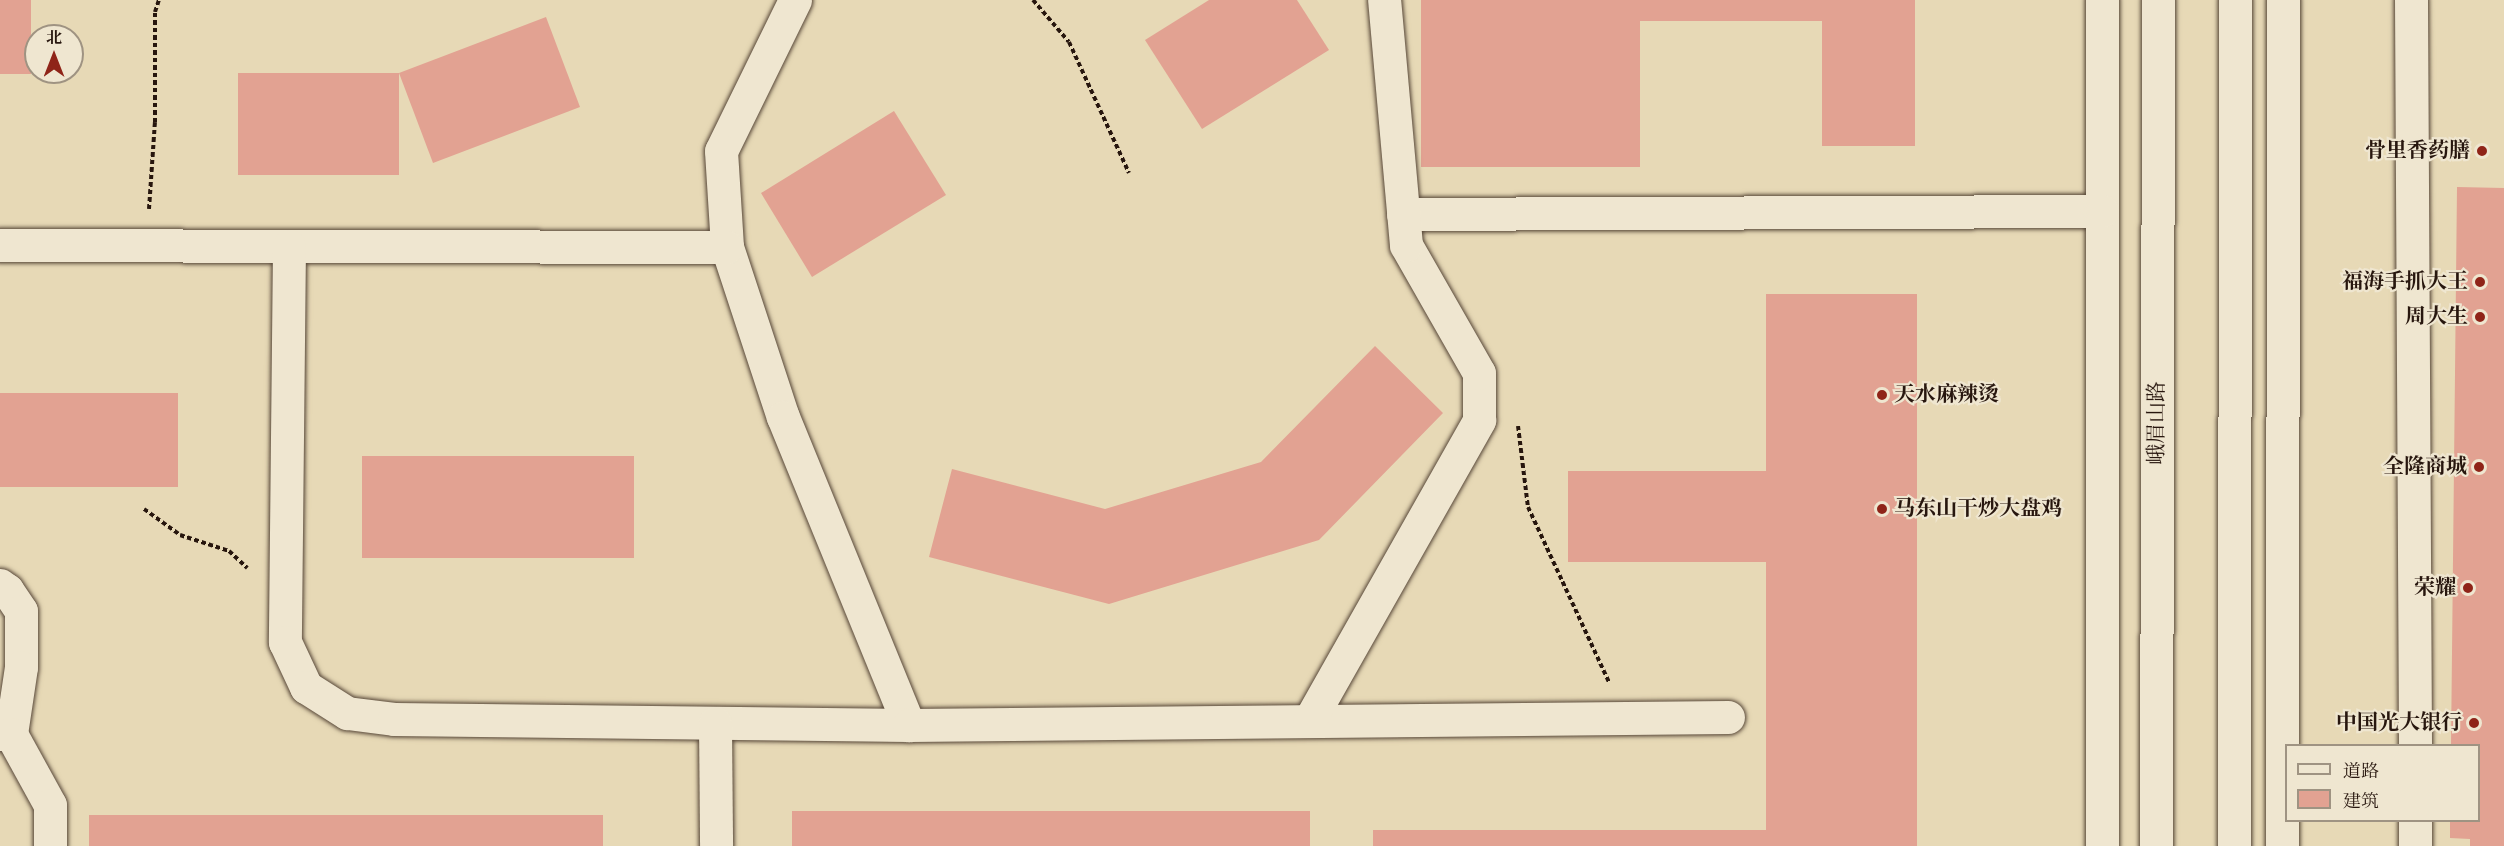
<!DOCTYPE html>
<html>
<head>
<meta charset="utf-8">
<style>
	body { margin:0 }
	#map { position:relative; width:2504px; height:846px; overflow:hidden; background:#e7d9b6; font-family:"Libre Bodoni","Noto Serif SC",serif }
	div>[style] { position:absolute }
	.building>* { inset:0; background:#e2a292 }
	.path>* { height:4px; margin-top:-2px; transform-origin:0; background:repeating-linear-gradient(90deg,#27160e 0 4.5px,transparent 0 7.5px) }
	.roads { filter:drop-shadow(0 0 2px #574738) drop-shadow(0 0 2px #574738) }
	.minor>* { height:33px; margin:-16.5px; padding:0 16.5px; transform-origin:16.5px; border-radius:16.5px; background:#efe6d0 }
	.dots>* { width:16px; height:16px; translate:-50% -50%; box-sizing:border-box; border:3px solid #efe6d0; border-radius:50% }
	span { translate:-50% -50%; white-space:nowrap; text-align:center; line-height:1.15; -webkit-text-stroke:4.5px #efe6d0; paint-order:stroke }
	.poi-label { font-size:21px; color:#27160e; font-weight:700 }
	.right { translate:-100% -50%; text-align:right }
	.left { translate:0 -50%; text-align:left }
	.street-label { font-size:21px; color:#27160e }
	.legend { position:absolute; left:2285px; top:744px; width:195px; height:78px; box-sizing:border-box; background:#efe6d0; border:2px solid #9f9382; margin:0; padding:8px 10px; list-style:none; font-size:18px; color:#27160e }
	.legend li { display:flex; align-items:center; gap:12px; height:30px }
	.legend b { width:30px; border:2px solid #9f9382 }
	.north { position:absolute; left:24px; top:24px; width:60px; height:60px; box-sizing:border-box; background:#efe6d0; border:2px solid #9f9382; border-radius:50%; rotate:0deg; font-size:16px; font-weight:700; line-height:24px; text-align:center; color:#27160e }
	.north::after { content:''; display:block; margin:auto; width:21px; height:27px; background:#8f2418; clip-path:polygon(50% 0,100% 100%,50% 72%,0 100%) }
</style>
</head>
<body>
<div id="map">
	<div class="building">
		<i style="clip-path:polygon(0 0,31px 0,31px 74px,0 74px)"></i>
		<i style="clip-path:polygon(1209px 0,1297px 0,1329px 50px,1202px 129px,1145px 40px)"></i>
		<i style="clip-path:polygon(1421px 0,1915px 0,1915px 146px,1822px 146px,1822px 21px,1640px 21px,1640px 167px,1421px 167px)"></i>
		<i style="clip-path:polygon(546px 17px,580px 107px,433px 163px,399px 73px)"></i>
		<i style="clip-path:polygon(238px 73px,399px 73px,399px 175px,238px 175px)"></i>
		<i style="clip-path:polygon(894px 111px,946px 195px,812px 277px,761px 193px)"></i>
		<i style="clip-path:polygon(2457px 187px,2504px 188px,2504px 846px,2470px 846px,2470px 839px,2450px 838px,2450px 820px,2478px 820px,2478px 746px,2451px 746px)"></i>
		<i style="clip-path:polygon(1766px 294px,1917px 294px,1917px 846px,1373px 846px,1373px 830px,1766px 830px,1766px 562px,1568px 562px,1568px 471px,1766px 471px)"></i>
		<i style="clip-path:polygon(1375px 346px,1443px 413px,1319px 540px,1109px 604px,929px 557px,952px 469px,1105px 509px,1261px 462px)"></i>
		<i style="clip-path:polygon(0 393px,178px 393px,178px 487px,0 487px)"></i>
		<i style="clip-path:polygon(362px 456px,634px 456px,634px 558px,362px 558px)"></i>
		<i style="clip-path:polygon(792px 811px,1310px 811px,1310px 846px,792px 846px)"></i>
		<i style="clip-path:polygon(89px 815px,603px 815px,603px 846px,89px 846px)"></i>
	</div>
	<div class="path">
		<i style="left:1033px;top:0;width:55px;rotate:49.4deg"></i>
		<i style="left:1069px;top:42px;width:144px;rotate:65.4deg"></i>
		<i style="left:149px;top:209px;width:87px;rotate:-86.1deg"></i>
		<i style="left:155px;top:122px;width:110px;rotate:-90deg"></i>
		<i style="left:155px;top:12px;width:13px;rotate:-72deg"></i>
		<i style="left:1518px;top:426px;width:82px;rotate:83deg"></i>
		<i style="left:1528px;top:507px;width:193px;rotate:65.2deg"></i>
		<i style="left:144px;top:509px;width:44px;rotate:35.8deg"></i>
		<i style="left:180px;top:535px;width:52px;rotate:18.1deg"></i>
		<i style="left:229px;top:551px;width:25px;rotate:43deg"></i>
	</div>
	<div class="roads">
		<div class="minor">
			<i style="left:795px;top:0;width:168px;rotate:116.1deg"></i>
			<i style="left:721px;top:151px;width:96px;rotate:86.4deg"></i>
			<i style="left:727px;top:247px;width:179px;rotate:71.8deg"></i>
			<i style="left:783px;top:417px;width:333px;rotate:67.8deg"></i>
			<i style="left:2102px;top:0;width:846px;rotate:90deg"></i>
			<i style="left:2411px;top:0;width:746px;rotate:89.69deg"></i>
			<i style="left:1403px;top:214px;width:699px;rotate:-0.25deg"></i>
			<i style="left:0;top:245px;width:727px;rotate:0.16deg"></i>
			<i style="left:289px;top:246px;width:396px;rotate:90.6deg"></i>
			<i style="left:285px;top:642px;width:50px;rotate:65deg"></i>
			<i style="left:306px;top:687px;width:49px;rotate:32.4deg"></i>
			<i style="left:347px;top:713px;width:47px;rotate:7.3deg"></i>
			<i style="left:394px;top:719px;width:515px;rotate:0.67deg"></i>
			<i style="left:909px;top:725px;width:819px;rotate:-0.56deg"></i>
			<i style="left:0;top:585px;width:9px;rotate:36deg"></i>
			<i style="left:7px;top:590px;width:25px;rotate:56deg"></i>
			<i style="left:21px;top:611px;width:56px;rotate:90deg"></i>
			<i style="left:21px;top:667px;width:68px;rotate:98.5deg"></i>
			<i style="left:1309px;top:721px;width:346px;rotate:-60.5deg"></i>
			<i style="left:1479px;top:420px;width:47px;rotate:-90deg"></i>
			<i style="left:1479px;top:373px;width:147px;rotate:-119.7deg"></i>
			<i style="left:1406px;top:245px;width:246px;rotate:-95.1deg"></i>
			<i style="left:715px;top:723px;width:123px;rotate:89.5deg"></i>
			<i style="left:0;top:734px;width:11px"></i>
			<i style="left:11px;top:734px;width:81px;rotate:61.2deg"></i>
			<i style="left:50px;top:805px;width:41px;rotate:90deg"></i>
			<i style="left:2415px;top:820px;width:26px;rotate:90deg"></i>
			<i style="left:2156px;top:846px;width:846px;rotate:-89.86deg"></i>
			<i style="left:2234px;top:846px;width:846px;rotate:-89.93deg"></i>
			<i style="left:2282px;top:846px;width:846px;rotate:-89.93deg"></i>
		</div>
	</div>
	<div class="dots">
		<i style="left:2482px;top:151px;background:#8f2418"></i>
		<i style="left:2480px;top:282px;background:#8f2418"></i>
		<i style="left:2480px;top:317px;background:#8f2418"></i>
		<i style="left:1882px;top:395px;background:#8f2418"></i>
		<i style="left:2479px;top:467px;background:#8f2418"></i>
		<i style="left:1882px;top:509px;background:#8f2418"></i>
		<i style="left:2468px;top:588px;background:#8f2418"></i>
		<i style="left:2474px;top:723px;background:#8f2418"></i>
	</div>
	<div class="poi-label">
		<span class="right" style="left:2470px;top:151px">骨里香药膳</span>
		<span class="right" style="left:2468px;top:282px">福海手抓大王</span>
		<span class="right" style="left:2468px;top:317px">周大生</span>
		<span class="left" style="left:1894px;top:395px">天水麻辣烫</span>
		<span class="right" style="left:2467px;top:467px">全隆商城</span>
		<span class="left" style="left:1894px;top:509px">马东山干炒大盘鸡</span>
		<span class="right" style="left:2456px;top:588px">荣耀</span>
		<span class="right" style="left:2462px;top:723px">中国光大银行</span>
	</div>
	<div class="street-label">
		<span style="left:2157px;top:423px;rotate:-90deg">峨眉山路</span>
	</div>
	<ul class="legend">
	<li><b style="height:8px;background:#efe6d0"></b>道路</li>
	<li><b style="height:16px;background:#e2a292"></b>建筑</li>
	</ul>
	<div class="north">北</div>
</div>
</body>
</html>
